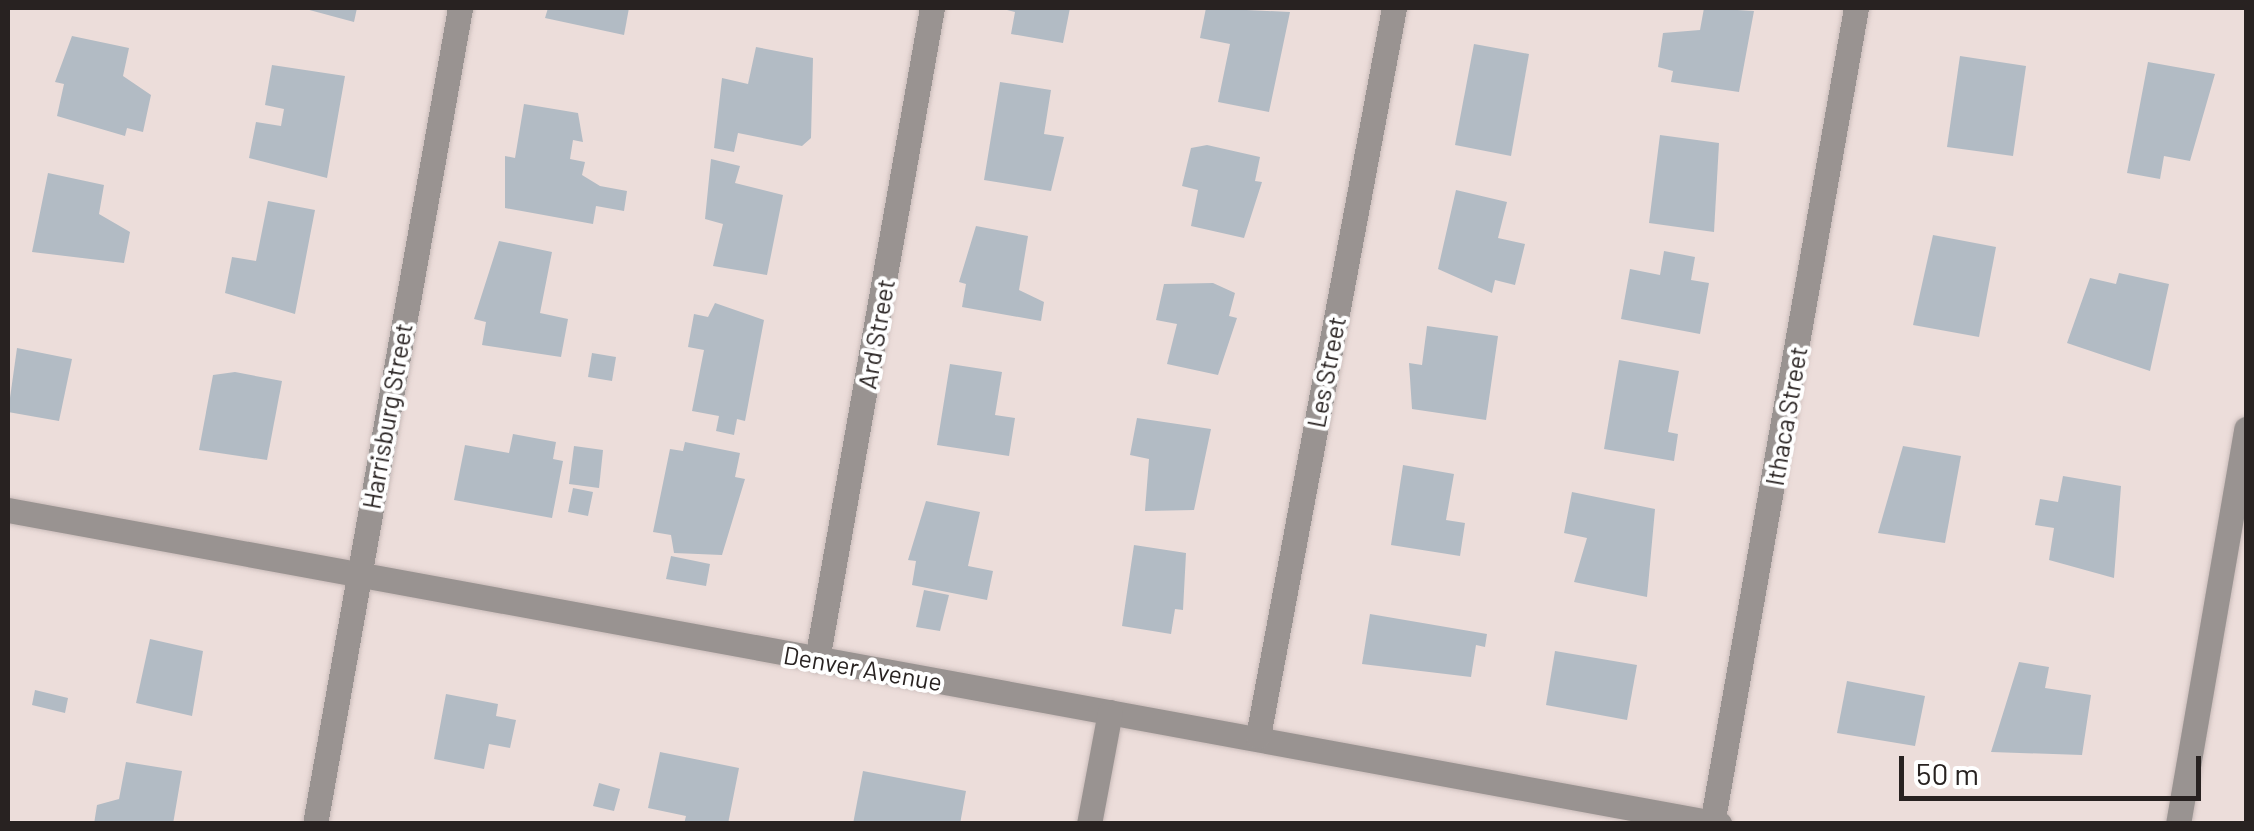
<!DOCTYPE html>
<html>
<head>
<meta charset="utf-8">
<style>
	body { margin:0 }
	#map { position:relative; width:2254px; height:831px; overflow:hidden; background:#ecddda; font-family:Barlow,sans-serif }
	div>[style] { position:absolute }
	.building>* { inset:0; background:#b2bbc4 }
	.roads { filter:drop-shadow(0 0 2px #c9bbb9) drop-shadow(0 0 2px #c9bbb9) }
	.minor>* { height:25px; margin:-12.5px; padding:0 12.5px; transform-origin:12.5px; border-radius:12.5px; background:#999391 }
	span { translate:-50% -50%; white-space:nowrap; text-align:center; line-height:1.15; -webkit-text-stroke:8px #fff; paint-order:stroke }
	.street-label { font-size:25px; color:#282221 }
	.frame { position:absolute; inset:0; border:10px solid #282221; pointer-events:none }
	.scale { position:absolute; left:1899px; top:756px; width:302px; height:45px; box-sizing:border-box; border:5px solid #282221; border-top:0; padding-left:12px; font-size:30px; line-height:35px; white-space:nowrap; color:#282221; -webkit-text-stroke:8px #fff; paint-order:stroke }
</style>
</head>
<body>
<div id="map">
	<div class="building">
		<i style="clip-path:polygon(302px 8px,357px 8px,354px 22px)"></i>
		<i style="clip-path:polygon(548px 8px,629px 8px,624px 35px,545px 18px)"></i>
		<i style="clip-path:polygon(1070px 8px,1063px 43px,1011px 34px,1015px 12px,1003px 9px)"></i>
		<i style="clip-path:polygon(1206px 8px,1290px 12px,1269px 112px,1218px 102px,1230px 44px,1200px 38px)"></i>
		<i style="clip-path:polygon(1704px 8px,1754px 11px,1739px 92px,1671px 82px,1673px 71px,1658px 67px,1663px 33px,1700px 30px)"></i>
		<i style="clip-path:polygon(72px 36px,129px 48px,123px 76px,151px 95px,143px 132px,127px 128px,125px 136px,57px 116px,64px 84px,55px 82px)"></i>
		<i style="clip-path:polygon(1474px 44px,1529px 54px,1511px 156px,1455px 145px)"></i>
		<i style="clip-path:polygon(756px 47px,813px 58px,811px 138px,802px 146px,738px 133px,734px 152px,714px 148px,722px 78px,748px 84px)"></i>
		<i style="clip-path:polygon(1960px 56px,2026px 66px,2013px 156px,1947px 147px)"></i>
		<i style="clip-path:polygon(2148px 62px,2215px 74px,2190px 161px,2164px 156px,2160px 179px,2127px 173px)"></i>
		<i style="clip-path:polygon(272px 65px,345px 76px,327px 178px,249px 158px,256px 122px,281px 126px,284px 109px,265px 105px)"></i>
		<i style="clip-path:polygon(1000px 82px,1051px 90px,1044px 134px,1064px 137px,1051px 191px,984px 180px)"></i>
		<i style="clip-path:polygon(524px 104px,578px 113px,583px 142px,573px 140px,570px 159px,585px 162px,582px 175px,600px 186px,627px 191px,624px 211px,596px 206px,593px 224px,505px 208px,505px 156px,515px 158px)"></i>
		<i style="clip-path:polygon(1660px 135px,1719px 143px,1714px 232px,1649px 223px)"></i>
		<i style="clip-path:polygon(1207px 145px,1260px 157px,1255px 181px,1262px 182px,1244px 238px,1191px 226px,1198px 190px,1182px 186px,1191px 148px)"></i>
		<i style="clip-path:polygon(711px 159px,740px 166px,735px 183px,783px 195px,767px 275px,713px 266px,723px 224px,705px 219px)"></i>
		<i style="clip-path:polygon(48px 173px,104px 185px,99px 214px,130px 232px,124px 263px,32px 252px)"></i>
		<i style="clip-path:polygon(1456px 190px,1507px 202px,1498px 238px,1525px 244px,1515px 285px,1495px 280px,1492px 293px,1438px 269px)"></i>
		<i style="clip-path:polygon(268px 201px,315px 210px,295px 314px,225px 293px,232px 257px,256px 261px)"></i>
		<i style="clip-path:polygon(976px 226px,1028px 236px,1019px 290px,1044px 302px,1041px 321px,962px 307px,966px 284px,959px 282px)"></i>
		<i style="clip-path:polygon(1933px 235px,1996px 247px,1979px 337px,1913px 325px)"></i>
		<i style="clip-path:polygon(499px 241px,552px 252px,540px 313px,568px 319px,561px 357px,482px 345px,486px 322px,474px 319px)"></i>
		<i style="clip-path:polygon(1664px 251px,1695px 257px,1691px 280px,1709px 283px,1700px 334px,1621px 319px,1630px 269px,1660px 275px)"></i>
		<i style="clip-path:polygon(2119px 273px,2169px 284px,2150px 371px,2067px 343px,2090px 278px,2116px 284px)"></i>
		<i style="clip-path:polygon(1213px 283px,1235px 293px,1229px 316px,1237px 318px,1218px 375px,1167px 364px,1177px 324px,1156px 320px,1164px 284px)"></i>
		<i style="clip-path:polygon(715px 303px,764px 320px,745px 421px,737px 419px,734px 435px,716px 431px,719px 416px,692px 411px,704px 350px,688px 347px,694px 314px,708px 317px)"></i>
		<i style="clip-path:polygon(1427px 326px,1498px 336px,1486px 420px,1412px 409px,1409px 363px,1422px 365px)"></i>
		<i style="clip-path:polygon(17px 348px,72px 359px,59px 421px,8px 412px)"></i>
		<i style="clip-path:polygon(592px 353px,616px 357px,612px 381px,588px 377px)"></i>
		<i style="clip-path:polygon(1619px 360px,1679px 371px,1668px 432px,1678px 434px,1674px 461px,1604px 449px)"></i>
		<i style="clip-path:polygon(950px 364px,1002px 372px,995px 415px,1015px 418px,1009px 456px,937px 445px)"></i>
		<i style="clip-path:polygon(235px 372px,282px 381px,267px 460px,199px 450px,213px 375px)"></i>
		<i style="clip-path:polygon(1137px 418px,1211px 429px,1194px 510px,1145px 511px,1149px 459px,1130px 455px)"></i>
		<i style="clip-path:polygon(513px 434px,556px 442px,553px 459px,563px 461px,552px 518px,454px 500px,465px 445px,509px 453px)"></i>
		<i style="clip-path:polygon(685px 442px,740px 453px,735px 477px,745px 479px,722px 555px,674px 553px,671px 535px,653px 532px,670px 449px,683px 451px)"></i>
		<i style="clip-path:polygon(574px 446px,603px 450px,599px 488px,569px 484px)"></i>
		<i style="clip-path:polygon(1903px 446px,1961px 456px,1945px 543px,1878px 533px)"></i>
		<i style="clip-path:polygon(1403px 465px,1454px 474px,1446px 520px,1465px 523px,1460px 556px,1391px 545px)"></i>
		<i style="clip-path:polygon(2063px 476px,2121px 486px,2114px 578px,2049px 560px,2054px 528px,2035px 525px,2040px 499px,2058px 502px)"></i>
		<i style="clip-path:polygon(573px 488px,593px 492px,588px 516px,568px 512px)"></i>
		<i style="clip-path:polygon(1572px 492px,1655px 509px,1647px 597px,1574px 582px,1587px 538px,1564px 533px)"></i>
		<i style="clip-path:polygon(926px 501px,980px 512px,968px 566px,993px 571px,987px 600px,912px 585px,916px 561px,908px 560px)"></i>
		<i style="clip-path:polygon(1134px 545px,1186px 553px,1183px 610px,1175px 609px,1171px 634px,1122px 626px)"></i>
		<i style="clip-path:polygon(671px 556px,710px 564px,706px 586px,666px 579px)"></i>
		<i style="clip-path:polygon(924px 590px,949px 595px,940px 631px,916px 627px)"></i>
		<i style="clip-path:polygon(1370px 614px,1487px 634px,1485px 647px,1476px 645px,1471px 677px,1362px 664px)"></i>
		<i style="clip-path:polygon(150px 639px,203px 651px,192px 716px,136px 703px)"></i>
		<i style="clip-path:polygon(1555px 651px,1637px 665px,1627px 720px,1546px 705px)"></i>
		<i style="clip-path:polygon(2019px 662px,2049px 667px,2045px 688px,2091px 695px,2082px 755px,1991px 752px)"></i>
		<i style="clip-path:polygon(1847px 681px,1925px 696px,1915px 746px,1837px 733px)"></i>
		<i style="clip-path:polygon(35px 690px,68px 698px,65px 713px,32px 705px)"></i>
		<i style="clip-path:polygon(446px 694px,498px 704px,496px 716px,516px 720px,510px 748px,489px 744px,484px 769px,434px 759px)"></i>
		<i style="clip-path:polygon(660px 752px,739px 768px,728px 824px,684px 824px,686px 816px,648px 808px)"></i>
		<i style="clip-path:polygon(126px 762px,182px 771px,173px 824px,94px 824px,97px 805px,119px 799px)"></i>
		<i style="clip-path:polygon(863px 771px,966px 791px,960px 824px,853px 824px)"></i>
		<i style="clip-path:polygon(599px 783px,620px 789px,614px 811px,593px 806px)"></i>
	</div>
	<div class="roads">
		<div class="minor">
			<i style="left:8px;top:510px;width:1740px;rotate:10.4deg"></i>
			<i style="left:817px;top:660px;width:662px;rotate:-80deg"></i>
			<i style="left:1258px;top:736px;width:741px;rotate:-79.42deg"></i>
			<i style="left:315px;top:824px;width:829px;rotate:-79.92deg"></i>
			<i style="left:1089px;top:824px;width:114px;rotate:-79.4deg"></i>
			<i style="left:1712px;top:824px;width:829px;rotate:-79.99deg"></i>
			<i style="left:2178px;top:824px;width:401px;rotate:-80.2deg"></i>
		</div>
	</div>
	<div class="street-label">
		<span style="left:876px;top:334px;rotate:-80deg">Ard Street</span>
		<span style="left:1326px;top:372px;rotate:-79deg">Les Street</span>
		<span style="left:387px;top:416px;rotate:-80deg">Harrisburg Street</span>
		<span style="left:1786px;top:416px;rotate:-80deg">Ithaca Street</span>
		<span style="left:863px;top:668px;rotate:10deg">Denver Avenue</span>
	</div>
	<div class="frame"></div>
	<div class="scale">50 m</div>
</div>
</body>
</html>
